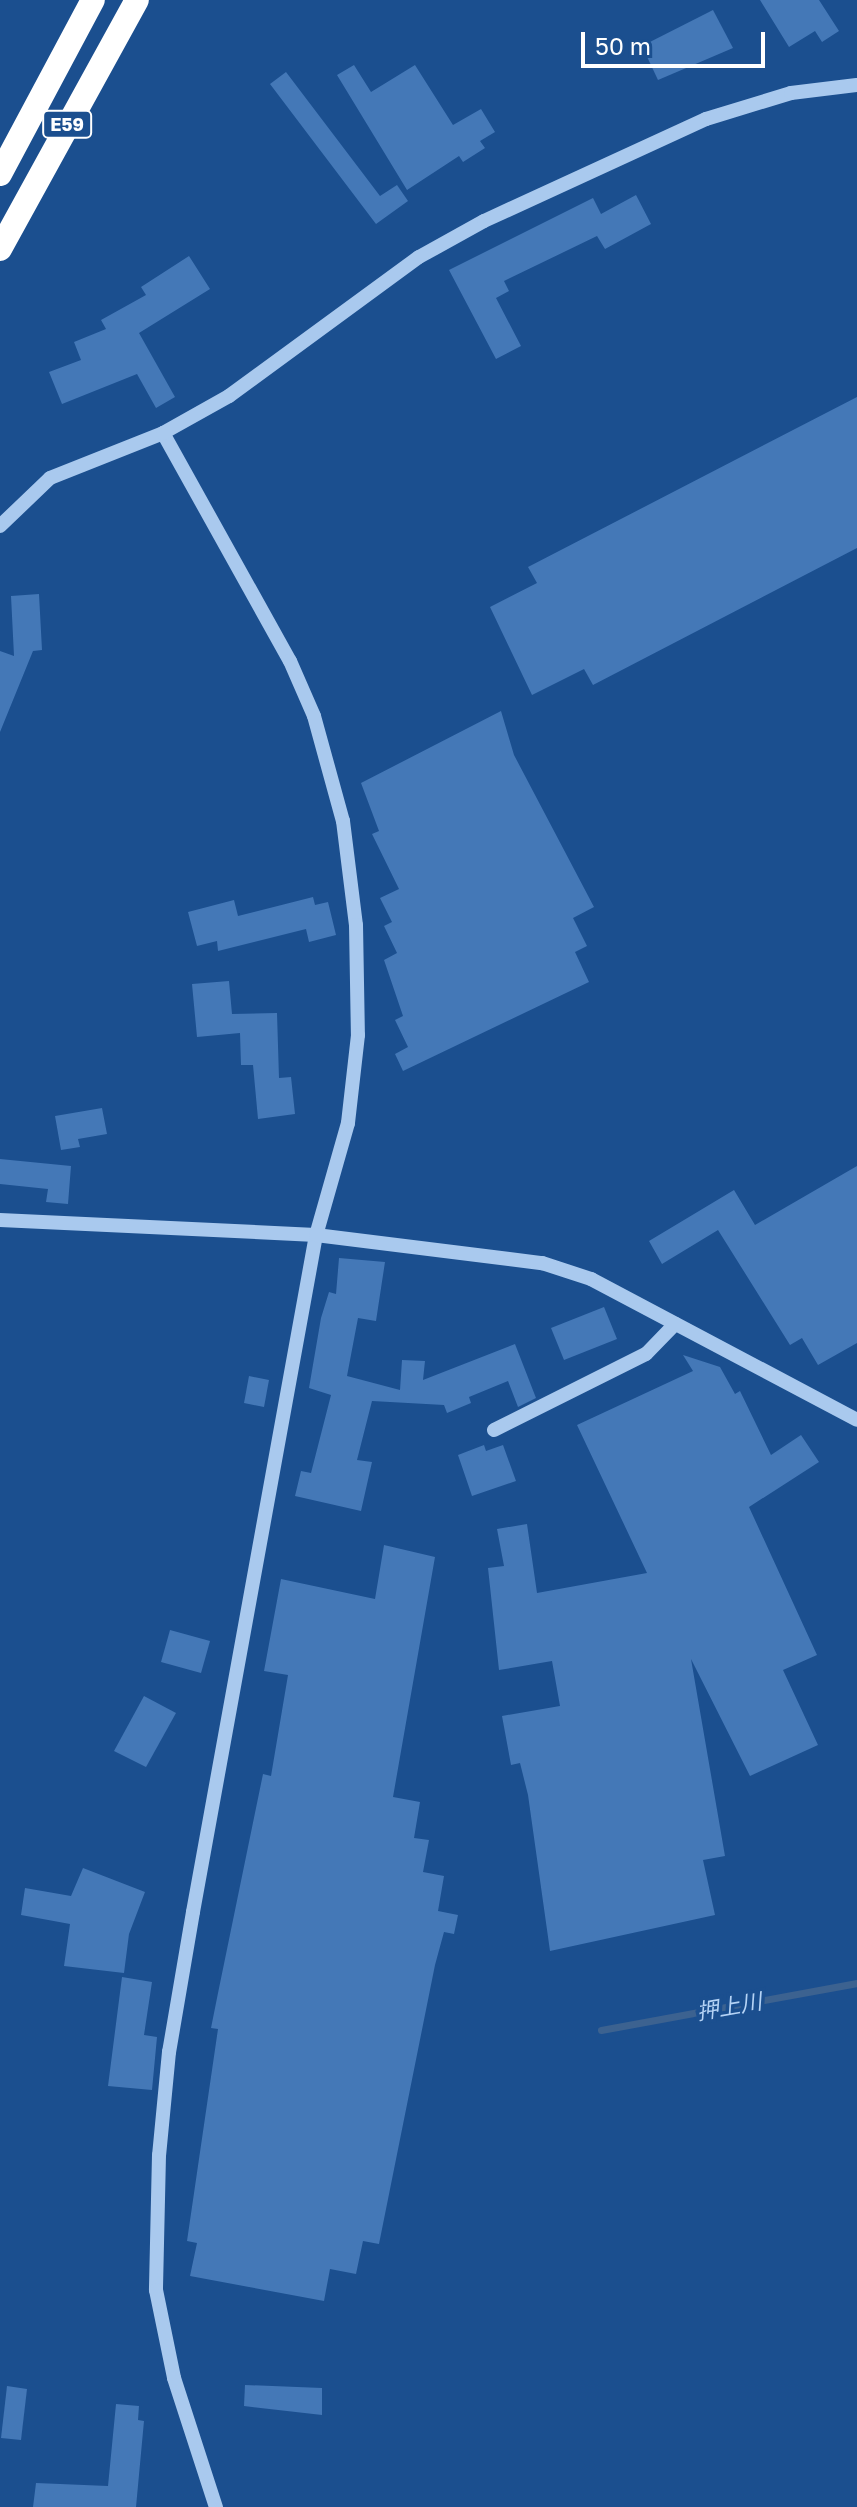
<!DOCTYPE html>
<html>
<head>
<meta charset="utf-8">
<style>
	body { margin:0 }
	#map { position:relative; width:857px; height:2507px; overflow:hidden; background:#1b4f8f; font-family:"Golos Text","Noto Sans JP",sans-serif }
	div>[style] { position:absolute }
	.stream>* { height:7px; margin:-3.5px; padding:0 3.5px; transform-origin:3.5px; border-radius:3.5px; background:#3c6290 }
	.building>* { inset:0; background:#4478b7 }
	.minor>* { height:14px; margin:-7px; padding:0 7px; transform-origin:7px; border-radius:7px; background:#a9c9ee }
	.highway>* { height:24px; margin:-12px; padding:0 12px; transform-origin:12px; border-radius:12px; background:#fff }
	span { translate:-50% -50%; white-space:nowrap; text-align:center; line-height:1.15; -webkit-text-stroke:7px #1b4f8f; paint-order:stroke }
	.shield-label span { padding:2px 6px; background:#1b4f8f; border:2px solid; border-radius:6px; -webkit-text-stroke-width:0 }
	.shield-label { font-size:18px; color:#fff; font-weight:700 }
	.water-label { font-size:22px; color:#b5d3f5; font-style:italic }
	.scale { position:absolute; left:581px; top:32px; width:184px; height:36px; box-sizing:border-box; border:4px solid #fff; border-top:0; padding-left:10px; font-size:24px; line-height:28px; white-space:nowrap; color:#fff; -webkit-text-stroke:6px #1b4f8f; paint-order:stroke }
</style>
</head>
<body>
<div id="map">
	<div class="stream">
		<i style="left:601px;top:2030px;width:260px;rotate:-10.4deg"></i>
	</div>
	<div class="building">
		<i style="clip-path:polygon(760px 0,819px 0,839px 31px,822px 42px,815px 31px,789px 47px)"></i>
		<i style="clip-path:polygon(713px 10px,733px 48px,658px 80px,642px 46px)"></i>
		<i style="clip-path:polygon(354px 65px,371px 92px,415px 65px,453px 125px,481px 109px,495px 132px,480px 141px,485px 148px,463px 162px,459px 156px,407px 190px,337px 75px)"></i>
		<i style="clip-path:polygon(286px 72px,380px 196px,397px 185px,408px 201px,376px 224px,270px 84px)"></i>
		<i style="clip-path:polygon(636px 195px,651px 224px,605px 249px,597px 236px,504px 281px,509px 291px,496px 298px,521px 346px,496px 359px,449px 270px,593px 198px,601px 214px)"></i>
		<i style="clip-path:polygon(189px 256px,210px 289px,139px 333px,175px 397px,156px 408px,137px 374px,62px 404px,49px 372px,81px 360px,74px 342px,106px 329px,101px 320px,146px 295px,141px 287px)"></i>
		<i style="clip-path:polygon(857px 397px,857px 548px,593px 685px,584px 669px,532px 695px,490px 607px,537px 583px,528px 567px)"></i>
		<i style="clip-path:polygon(39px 594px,42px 650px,33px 651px,0 732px,0 651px,14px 656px,11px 596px)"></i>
		<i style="clip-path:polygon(501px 711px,514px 755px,594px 907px,573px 918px,587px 946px,575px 952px,589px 982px,403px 1071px,395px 1054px,408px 1047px,395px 1020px,403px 1016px,384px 960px,397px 953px,384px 926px,392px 922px,380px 898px,399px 889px,372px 834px,379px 831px,361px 783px)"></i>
		<i style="clip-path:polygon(313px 897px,315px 905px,328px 902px,336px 935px,309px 942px,306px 929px,218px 951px,217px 941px,197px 946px,188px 912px,234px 900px,238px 916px)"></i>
		<i style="clip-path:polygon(229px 981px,232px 1014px,277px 1013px,279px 1078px,291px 1077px,295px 1114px,258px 1119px,253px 1065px,241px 1065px,240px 1033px,197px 1037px,192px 984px)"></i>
		<i style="clip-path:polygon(102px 1108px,107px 1134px,78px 1139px,80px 1147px,61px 1150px,55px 1116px)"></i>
		<i style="clip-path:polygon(0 1159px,71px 1166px,68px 1204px,46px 1202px,48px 1189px,0 1184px)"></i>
		<i style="clip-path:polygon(857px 1166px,857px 1343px,818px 1365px,802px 1338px,790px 1345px,718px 1230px,662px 1264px,649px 1241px,734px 1190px,755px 1225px)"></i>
		<i style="clip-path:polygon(339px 1258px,385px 1262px,376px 1321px,358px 1318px,347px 1376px,400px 1390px,402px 1360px,425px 1361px,423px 1380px,515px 1344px,536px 1398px,518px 1407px,508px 1381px,469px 1397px,471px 1403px,447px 1413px,444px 1405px,372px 1401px,357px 1460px,372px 1462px,361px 1511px,295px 1496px,301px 1471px,311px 1473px,331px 1395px,309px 1388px,321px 1318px,329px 1292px,336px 1294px)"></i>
		<i style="clip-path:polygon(604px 1307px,617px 1339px,564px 1360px,551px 1328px)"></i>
		<i style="clip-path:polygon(683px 1355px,720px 1367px,735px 1394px,740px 1391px,771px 1455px,801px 1435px,819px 1462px,749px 1507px,817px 1655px,783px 1670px,818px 1745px,750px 1776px,691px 1659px,725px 1856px,703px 1860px,715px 1915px,550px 1951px,528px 1795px,520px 1763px,511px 1765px,502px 1716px,560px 1706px,552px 1661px,499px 1670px,488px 1568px,504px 1566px,497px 1529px,527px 1524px,537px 1593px,647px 1573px,577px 1425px,693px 1371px)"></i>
		<i style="clip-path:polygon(249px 1376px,269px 1380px,264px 1407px,244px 1403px)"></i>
		<i style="clip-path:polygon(484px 1445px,486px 1451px,503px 1445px,516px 1481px,472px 1496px,458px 1455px)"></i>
		<i style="clip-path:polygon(384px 1545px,435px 1557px,393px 1797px,420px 1802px,414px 1838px,429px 1840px,423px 1872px,444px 1876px,438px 1911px,458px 1915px,454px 1934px,444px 1932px,435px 1965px,379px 2244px,363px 2241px,356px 2274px,330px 2269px,324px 2301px,190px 2276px,197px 2243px,187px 2241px,218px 2029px,211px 2028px,218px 1993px,263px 1774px,271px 1776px,288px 1675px,264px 1671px,281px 1579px,375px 1599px)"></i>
		<i style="clip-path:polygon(170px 1630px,210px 1641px,201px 1673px,161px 1662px)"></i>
		<i style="clip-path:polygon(144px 1696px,176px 1713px,146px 1767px,114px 1751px)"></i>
		<i style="clip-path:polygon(83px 1868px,145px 1892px,129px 1934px,124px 1973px,64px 1966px,70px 1924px,21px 1915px,25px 1888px,71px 1896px)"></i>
		<i style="clip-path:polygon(122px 1977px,152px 1982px,144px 2035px,157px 2037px,152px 2090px,108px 2086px)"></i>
		<i style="clip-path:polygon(245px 2385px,322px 2388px,322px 2415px,244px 2406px)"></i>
		<i style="clip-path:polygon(7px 2386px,27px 2389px,21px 2440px,1px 2438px)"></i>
		<i style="clip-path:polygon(116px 2404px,139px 2406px,138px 2420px,144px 2421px,136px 2507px,33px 2507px,36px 2483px,108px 2486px)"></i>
	</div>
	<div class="minor">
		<i style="left:163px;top:433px;width:261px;rotate:60.9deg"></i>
		<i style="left:290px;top:661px;width:60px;rotate:66.4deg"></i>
		<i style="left:314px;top:716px;width:109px;rotate:74.6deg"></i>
		<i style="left:343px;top:821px;width:105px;rotate:82.9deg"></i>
		<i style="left:356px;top:925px;width:110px;rotate:89deg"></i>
		<i style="left:358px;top:1035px;width:89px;rotate:96.5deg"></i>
		<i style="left:348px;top:1123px;width:116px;rotate:105.9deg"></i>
		<i style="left:316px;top:1235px;width:688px;rotate:100.3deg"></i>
		<i style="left:193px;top:1912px;width:142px;rotate:99.7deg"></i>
		<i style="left:169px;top:2052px;width:103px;rotate:95.5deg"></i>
		<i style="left:159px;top:2155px;width:135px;rotate:91.3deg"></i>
		<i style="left:156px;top:2290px;width:90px;rotate:78.4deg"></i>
		<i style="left:174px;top:2378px;width:136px;rotate:72deg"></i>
		<i style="left:0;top:526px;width:69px;rotate:-43.8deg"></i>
		<i style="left:50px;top:478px;width:122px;rotate:-21.7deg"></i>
		<i style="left:163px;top:433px;width:76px;rotate:-29.3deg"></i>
		<i style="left:229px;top:396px;width:235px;rotate:-36.2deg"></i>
		<i style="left:419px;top:257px;width:74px;rotate:-29deg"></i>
		<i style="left:484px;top:221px;width:244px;rotate:-24.7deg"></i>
		<i style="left:706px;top:119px;width:89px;rotate:-17deg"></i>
		<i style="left:791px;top:93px;width:66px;rotate:-6.9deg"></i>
		<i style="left:0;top:1220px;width:316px;rotate:2.7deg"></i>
		<i style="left:316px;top:1235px;width:228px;rotate:7.1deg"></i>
		<i style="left:542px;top:1263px;width:52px;rotate:18.1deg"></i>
		<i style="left:591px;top:1279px;width:301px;rotate:27.9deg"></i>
		<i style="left:494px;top:1430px;width:170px;rotate:-26.6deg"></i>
		<i style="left:646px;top:1354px;width:42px;rotate:-46deg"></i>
	</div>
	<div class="highway">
		<i style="left:0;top:174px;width:197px;rotate:-61.9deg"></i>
		<i style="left:0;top:249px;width:284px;rotate:-61.2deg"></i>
	</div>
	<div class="shield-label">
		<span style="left:67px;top:124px">E59</span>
	</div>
	<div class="water-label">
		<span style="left:729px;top:2006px;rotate:-10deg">押上川</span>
	</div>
	<div class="scale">50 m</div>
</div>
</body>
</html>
